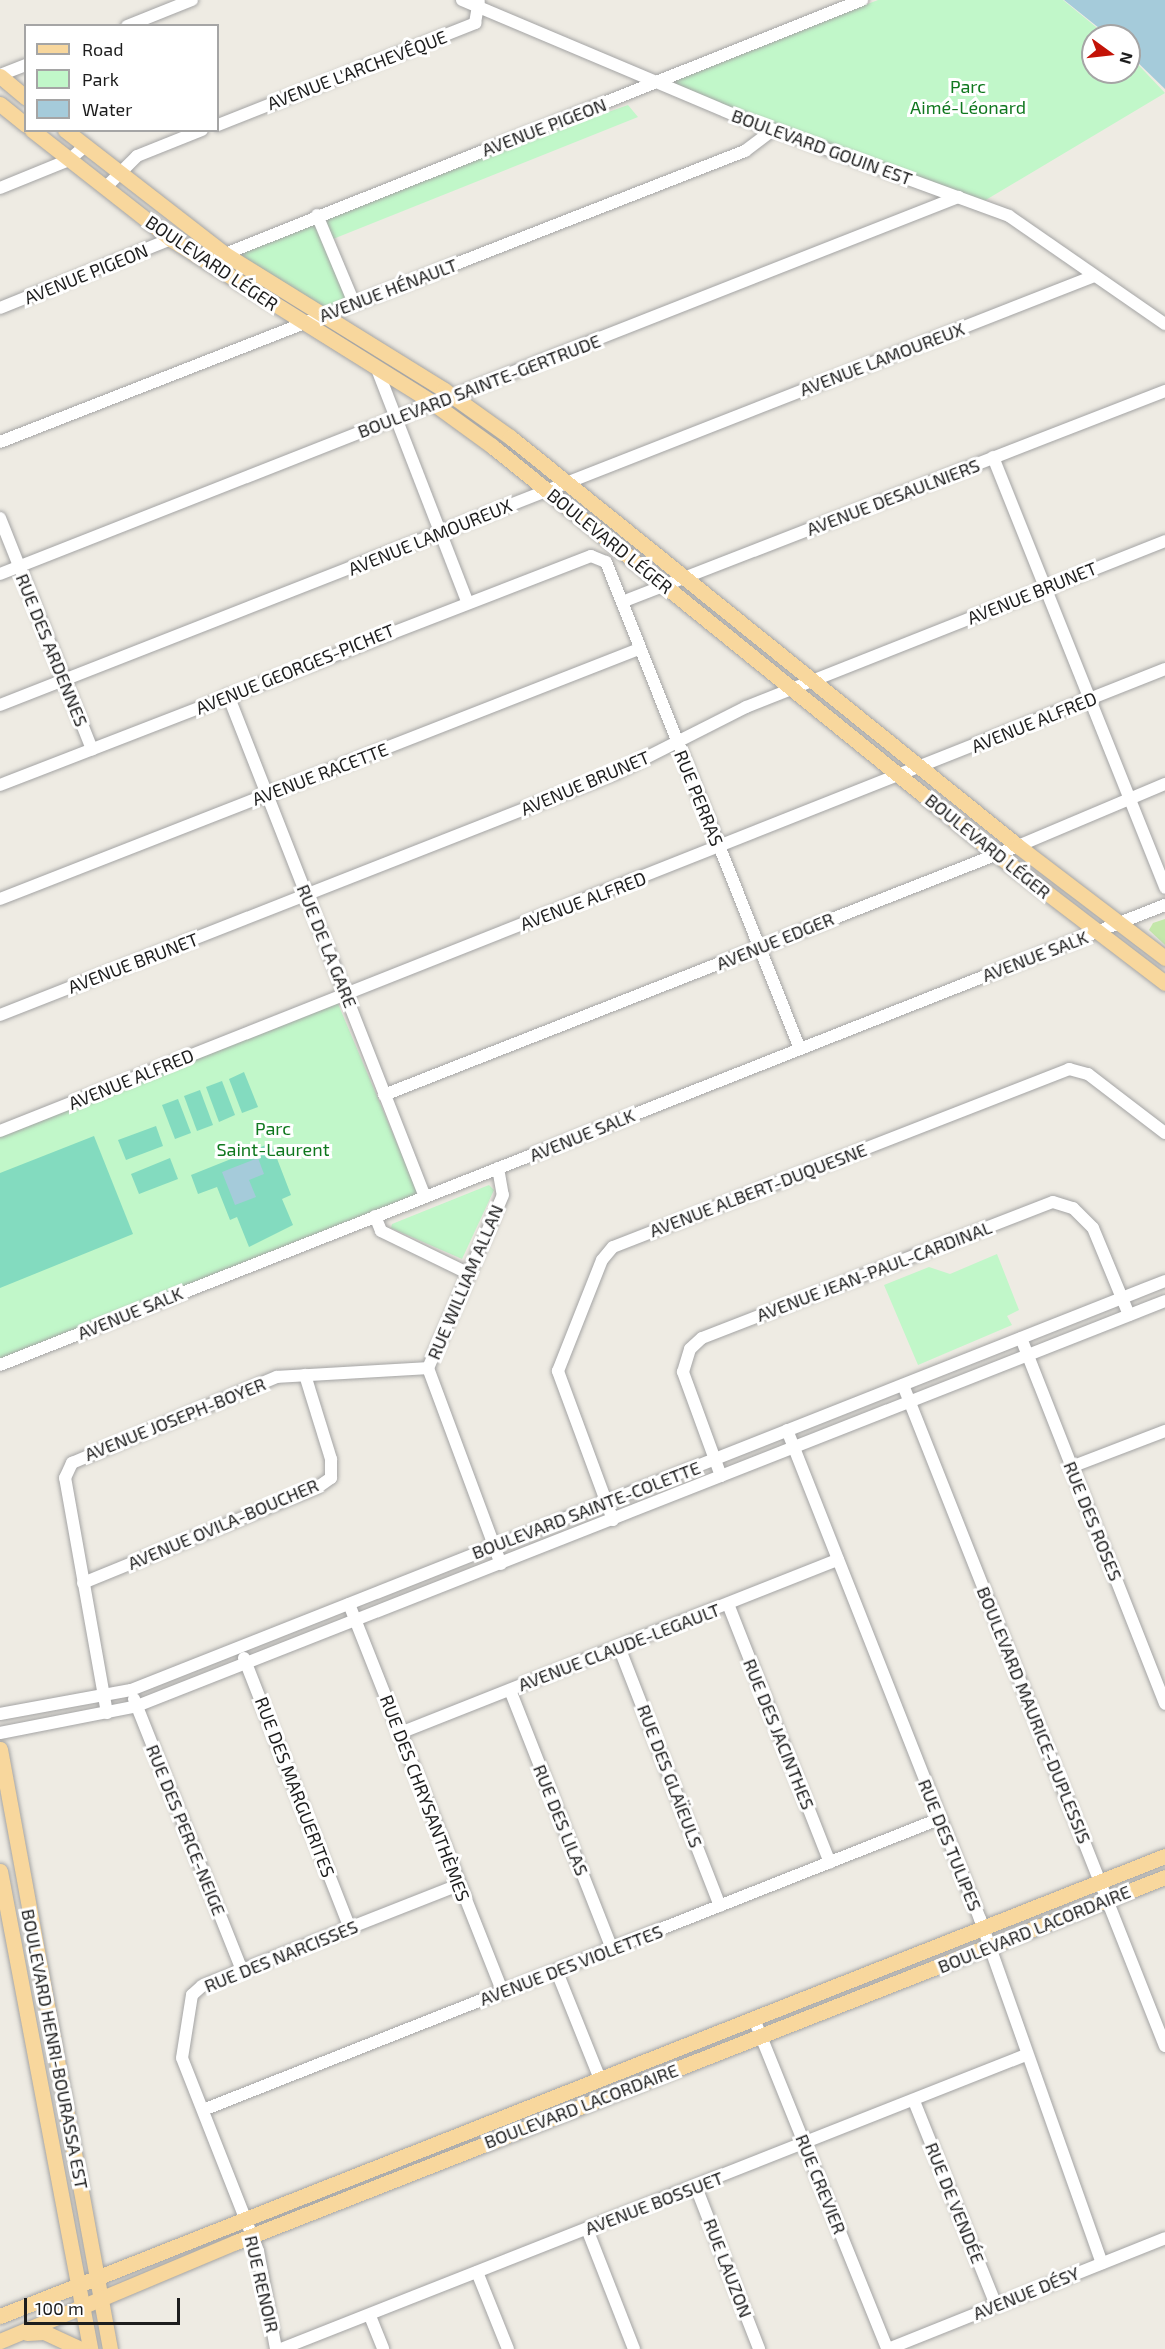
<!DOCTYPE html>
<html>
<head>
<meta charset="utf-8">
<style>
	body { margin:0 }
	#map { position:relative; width:1165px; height:2349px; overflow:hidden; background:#eeebe3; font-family:"Exo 2",sans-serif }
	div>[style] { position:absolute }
	.grass>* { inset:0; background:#c4e7aa }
	.park>* { inset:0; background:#c1f7c9 }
	.pitch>* { inset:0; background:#83dbbf }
	.water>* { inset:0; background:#a5cbda }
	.roads { filter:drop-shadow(0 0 2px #a4a4a4) drop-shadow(0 0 2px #a4a4a4) }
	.minor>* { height:12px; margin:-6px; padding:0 6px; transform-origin:6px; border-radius:6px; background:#fff }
	.major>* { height:15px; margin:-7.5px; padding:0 7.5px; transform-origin:7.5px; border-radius:7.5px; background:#f8d79d }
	span { translate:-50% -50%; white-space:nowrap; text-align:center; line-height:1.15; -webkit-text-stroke:6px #fff; paint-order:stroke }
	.street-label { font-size:18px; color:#1d1d1d }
	.park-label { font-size:18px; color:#0f771e }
	.legend { position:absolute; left:24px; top:24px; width:195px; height:108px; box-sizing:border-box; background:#fff; border:2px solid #a5a5a5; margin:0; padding:8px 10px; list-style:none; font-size:18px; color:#1d1d1d }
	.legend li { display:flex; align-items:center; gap:12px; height:30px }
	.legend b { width:30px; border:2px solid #a5a5a5 }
	.north { position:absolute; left:1081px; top:24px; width:60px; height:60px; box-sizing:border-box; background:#fff; border:2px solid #a5a5a5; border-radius:50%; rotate:105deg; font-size:16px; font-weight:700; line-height:24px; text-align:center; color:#1d1d1d }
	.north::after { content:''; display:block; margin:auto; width:21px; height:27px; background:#c31307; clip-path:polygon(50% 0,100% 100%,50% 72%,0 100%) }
	.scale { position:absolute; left:24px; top:2298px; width:156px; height:27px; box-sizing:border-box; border:3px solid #1d1d1d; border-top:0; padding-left:8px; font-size:18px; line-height:21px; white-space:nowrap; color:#1d1d1d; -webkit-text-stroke:4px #fff; paint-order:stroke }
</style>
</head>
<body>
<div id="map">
	<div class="grass">
		<i style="clip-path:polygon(1165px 919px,1165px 945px,1149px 930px,1153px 923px)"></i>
	</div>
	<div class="park">
		<i style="clip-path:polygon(878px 0,1063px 0,1107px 36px,1093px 36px,1093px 72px,1129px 72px,1129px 55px,1165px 93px,979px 204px,652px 87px)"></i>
		<i style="clip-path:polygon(628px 105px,638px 117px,323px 243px,354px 303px,324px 314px,226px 254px,317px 215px)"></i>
		<i style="clip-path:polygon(336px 999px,420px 1198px,0 1361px,0 1133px)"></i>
		<i style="clip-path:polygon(489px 1185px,494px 1190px,462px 1259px,391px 1228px,392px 1224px)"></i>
		<i style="clip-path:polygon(997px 1254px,1019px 1310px,1007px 1316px,1012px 1325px,918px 1365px,884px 1285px,929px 1267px,950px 1274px)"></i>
	</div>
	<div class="pitch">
		<i style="clip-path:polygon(244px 1072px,258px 1107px,242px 1113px,229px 1079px)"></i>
		<i style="clip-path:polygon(222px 1081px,235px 1115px,219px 1122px,206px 1087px)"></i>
		<i style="clip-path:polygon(200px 1090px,213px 1125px,197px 1131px,184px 1096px)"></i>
		<i style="clip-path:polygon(178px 1099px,191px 1133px,175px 1139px,162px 1105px)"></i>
		<i style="clip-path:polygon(156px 1126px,163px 1146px,126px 1160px,118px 1140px)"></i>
		<i style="clip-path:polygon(94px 1136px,133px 1234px,0 1288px,0 1173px)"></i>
		<i style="clip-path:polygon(271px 1143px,291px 1195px,282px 1199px,293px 1225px,249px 1247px,237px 1217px,230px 1220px,217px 1187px,198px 1194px,191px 1175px)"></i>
		<i style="clip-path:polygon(170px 1158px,178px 1179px,139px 1194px,131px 1174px)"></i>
	</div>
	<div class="water">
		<i style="clip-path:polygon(1064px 0,1165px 0,1165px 89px,1129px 54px,1129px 36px,1109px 36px)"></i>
		<i style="clip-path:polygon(258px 1158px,264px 1174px,249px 1180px,256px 1197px,235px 1205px,222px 1172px)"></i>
	</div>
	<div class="roads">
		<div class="minor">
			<i style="left:462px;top:0;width:306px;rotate:22.9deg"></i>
			<i style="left:744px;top:119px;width:282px;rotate:20.1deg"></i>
			<i style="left:1009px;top:216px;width:190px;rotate:34.7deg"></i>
			<i style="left:127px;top:26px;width:70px;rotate:-21.8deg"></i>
			<i style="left:0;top:75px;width:28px;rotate:-21deg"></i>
			<i style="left:218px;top:125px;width:277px;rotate:-21.6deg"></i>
			<i style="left:475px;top:23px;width:22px;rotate:-80deg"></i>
			<i style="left:106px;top:187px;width:44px;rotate:-45deg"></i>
			<i style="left:137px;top:156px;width:70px;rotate:-21.8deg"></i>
			<i style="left:0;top:188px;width:74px;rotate:-22.1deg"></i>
			<i style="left:69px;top:160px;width:20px;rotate:-41deg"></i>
			<i style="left:317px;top:215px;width:95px;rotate:67.2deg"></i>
			<i style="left:225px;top:254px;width:686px;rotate:-21.74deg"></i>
			<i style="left:0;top:308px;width:184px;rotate:-22deg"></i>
			<i style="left:377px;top:369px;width:249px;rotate:68.8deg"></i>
			<i style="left:0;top:442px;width:800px;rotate:-21.34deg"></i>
			<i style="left:745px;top:151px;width:35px;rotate:-37deg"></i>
			<i style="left:993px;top:457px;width:464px;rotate:68.2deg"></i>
			<i style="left:0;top:518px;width:249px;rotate:68.3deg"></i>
			<i style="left:0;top:574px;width:1030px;rotate:-21.48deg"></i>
			<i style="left:622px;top:602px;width:583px;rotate:-21.24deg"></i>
			<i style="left:228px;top:695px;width:539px;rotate:68.57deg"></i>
			<i style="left:0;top:705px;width:1175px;rotate:-21.41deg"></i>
			<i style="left:0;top:785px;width:634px;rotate:-21.18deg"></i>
			<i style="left:591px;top:556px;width:16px;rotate:22deg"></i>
			<i style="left:606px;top:562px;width:524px;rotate:68.28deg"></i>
			<i style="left:0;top:899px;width:686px;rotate:-21.37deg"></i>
			<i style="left:0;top:1015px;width:662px;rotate:-21.45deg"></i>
			<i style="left:616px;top:773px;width:146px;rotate:-26.9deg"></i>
			<i style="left:746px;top:707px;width:451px;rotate:-21.6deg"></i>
			<i style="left:384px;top:1095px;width:681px;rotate:-21.44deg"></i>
			<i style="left:1018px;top:846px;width:160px;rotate:-22.9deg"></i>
			<i style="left:0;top:1131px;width:1253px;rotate:-21.63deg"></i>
			<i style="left:498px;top:1168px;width:27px;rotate:80deg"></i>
			<i style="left:503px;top:1195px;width:189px;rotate:113.4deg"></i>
			<i style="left:428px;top:1368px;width:209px;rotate:69.6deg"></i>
			<i style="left:375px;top:1216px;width:16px;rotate:68deg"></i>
			<i style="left:381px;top:1231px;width:96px;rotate:26deg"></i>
			<i style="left:1021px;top:1338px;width:393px;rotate:68.5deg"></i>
			<i style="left:0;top:1365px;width:1253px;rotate:-21.55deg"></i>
			<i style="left:903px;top:1385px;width:711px;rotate:68.38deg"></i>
			<i style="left:787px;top:1430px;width:526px;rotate:68.46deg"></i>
			<i style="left:980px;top:1919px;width:365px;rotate:70.5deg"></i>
			<i style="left:1071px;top:1467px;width:101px;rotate:-21deg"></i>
			<i style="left:721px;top:1476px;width:111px;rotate:-110.1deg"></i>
			<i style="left:683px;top:1372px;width:24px;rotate:-73deg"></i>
			<i style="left:690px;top:1349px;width:16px;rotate:-43deg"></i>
			<i style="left:702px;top:1338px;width:376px;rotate:-21.2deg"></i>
			<i style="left:1053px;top:1202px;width:21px;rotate:17deg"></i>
			<i style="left:1073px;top:1208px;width:28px;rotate:45deg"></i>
			<i style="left:1093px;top:1228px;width:94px;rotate:67.5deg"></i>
			<i style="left:613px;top:1520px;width:159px;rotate:-110.3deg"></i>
			<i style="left:558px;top:1371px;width:119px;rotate:-68.4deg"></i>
			<i style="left:602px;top:1260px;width:17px;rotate:-50deg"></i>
			<i style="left:613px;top:1247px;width:490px;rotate:-21.3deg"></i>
			<i style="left:1069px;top:1069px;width:20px;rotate:15deg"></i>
			<i style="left:1088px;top:1074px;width:97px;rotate:37.5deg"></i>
			<i style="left:83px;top:1583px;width:254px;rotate:-22.2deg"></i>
			<i style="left:318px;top:1487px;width:16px;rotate:-35deg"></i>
			<i style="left:331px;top:1478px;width:19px;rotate:-90deg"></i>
			<i style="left:331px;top:1459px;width:88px;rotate:-107.2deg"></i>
			<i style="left:349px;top:1604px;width:416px;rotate:68.4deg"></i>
			<i style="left:728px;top:1604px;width:278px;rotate:68.5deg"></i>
			<i style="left:619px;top:1647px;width:278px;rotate:68.7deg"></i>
			<i style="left:244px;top:1658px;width:290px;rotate:68.6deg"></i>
			<i style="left:510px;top:1690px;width:278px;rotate:68.5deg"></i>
			<i style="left:134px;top:1699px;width:292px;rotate:68.3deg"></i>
			<i style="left:107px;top:1713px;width:239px;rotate:-100.1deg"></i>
			<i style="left:65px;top:1478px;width:17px;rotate:-65deg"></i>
			<i style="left:72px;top:1463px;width:222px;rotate:-22.8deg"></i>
			<i style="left:277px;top:1377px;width:151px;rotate:-3.4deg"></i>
			<i style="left:0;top:1714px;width:133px;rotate:-10.4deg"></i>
			<i style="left:131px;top:1690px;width:1112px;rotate:-21.58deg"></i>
			<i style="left:0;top:1733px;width:140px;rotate:-11.1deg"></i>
			<i style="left:137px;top:1706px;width:1105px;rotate:-21.5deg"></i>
			<i style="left:400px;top:1733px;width:471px;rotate:-21.6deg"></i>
			<i style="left:557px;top:1972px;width:115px;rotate:68.1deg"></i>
			<i style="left:754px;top:2019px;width:356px;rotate:68deg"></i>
			<i style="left:914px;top:2101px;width:220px;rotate:68.1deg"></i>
			<i style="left:203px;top:2110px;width:791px;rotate:-21.57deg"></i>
			<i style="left:696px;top:2187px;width:174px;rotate:68.7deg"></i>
			<i style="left:587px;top:2229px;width:129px;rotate:68.6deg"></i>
			<i style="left:477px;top:2272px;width:83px;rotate:68.1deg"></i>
			<i style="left:370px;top:2316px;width:35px;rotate:68deg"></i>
			<i style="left:276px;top:2349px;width:100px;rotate:-100.4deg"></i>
			<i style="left:258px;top:2251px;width:207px;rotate:-111.5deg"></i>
			<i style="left:182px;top:2058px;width:64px;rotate:-81deg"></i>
			<i style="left:192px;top:1995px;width:13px;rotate:-42deg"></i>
			<i style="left:202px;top:1986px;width:276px;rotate:-21.5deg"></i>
			<i style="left:281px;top:2349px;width:801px;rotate:-21.54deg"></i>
			<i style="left:888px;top:2349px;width:298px;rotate:-21.8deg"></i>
		</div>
		<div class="major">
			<i style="left:0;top:76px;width:34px;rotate:40deg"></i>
			<i style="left:0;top:104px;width:33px;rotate:39deg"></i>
			<i style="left:32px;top:130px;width:177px;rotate:38.1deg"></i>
			<i style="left:171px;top:239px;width:309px;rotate:32deg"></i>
			<i style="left:433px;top:403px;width:73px;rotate:36.1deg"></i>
			<i style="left:492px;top:446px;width:647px;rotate:38.98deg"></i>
			<i style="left:995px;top:853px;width:214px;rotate:37.4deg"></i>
			<i style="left:65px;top:130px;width:202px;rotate:37.8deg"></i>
			<i style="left:225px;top:254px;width:258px;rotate:31.8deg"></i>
			<i style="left:444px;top:390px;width:81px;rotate:35.5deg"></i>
			<i style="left:510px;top:437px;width:652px;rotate:38.84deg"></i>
			<i style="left:1018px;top:846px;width:185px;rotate:37.3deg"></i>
			<i style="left:0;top:1749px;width:610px;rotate:79.61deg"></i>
			<i style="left:0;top:1871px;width:486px;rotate:79.3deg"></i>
			<i style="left:0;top:2316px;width:1253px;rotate:-21.55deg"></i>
			<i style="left:27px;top:2333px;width:17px;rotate:-3deg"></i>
			<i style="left:44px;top:2332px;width:40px;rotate:25deg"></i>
			<i style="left:0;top:2341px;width:256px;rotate:-22.8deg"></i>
			<i style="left:236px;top:2242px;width:998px;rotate:-21.45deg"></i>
		</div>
	</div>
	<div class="street-label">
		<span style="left:357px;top:70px;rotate:-21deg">AVENUE L'ARCHEVÊQUE</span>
		<span style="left:544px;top:127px;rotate:-21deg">AVENUE PIGEON</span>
		<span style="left:822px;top:147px;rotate:20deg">BOULEVARD GOUIN EST</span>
		<span style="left:212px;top:263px;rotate:34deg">BOULEVARD LÉGER</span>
		<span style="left:86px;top:274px;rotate:-22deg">AVENUE PIGEON</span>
		<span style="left:388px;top:290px;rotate:-21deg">AVENUE HÉNAULT</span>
		<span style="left:882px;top:359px;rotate:-21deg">AVENUE LAMOUREUX</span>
		<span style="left:479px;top:386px;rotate:-21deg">BOULEVARD SAINTE-GERTRUDE</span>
		<span style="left:893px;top:497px;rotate:-21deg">AVENUE DESAULNIERS</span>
		<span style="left:430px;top:537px;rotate:-22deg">AVENUE LAMOUREUX</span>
		<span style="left:610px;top:541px;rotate:39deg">BOULEVARD LÉGER</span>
		<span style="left:1032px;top:593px;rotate:-22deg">AVENUE BRUNET</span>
		<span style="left:52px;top:650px;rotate:68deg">RUE DES ARDENNES</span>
		<span style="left:295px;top:669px;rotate:-22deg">AVENUE GEORGES-PICHET</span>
		<span style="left:1034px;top:722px;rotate:-22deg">AVENUE ALFRED</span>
		<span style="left:320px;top:774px;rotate:-21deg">AVENUE RACETTE</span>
		<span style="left:585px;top:783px;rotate:-23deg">AVENUE BRUNET</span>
		<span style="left:699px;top:798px;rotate:68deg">RUE PERRAS</span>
		<span style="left:988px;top:846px;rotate:39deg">BOULEVARD LÉGER</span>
		<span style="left:583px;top:901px;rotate:-21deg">AVENUE ALFRED</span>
		<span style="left:775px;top:941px;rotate:-22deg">AVENUE EDGER</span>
		<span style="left:327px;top:946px;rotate:68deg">RUE DE LA GARE</span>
		<span style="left:1035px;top:956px;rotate:-21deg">AVENUE SALK</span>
		<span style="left:133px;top:963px;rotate:-21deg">AVENUE BRUNET</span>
		<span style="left:131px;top:1079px;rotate:-22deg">AVENUE ALFRED</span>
		<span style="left:582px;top:1135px;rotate:-22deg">AVENUE SALK</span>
		<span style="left:758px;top:1190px;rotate:-21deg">AVENUE ALBERT-DUQUESNE</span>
		<span style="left:874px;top:1271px;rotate:-21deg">AVENUE JEAN-PAUL-CARDINAL</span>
		<span style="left:465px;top:1282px;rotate:-67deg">RUE WILLIAM ALLAN</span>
		<span style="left:130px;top:1313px;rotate:-22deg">AVENUE SALK</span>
		<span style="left:175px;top:1419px;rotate:-22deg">AVENUE JOSEPH-BOYER</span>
		<span style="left:586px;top:1510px;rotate:-21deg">BOULEVARD SAINTE-COLETTE</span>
		<span style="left:1093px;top:1521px;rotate:68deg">RUE DES ROSES</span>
		<span style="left:223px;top:1524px;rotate:-23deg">AVENUE OVILA-BOUCHER</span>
		<span style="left:619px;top:1647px;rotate:-21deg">AVENUE CLAUDE-LEGAULT</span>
		<span style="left:1034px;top:1715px;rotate:68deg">BOULEVARD MAURICE-DUPLESSIS</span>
		<span style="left:779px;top:1734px;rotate:68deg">RUE DES JACINTHES</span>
		<span style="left:670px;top:1776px;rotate:69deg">RUE DES GLAÏEULS</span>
		<span style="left:295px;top:1787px;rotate:69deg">RUE DES MARGUERITES</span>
		<span style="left:425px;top:1798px;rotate:69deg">RUE DES CHRYSANTHÈMES</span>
		<span style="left:561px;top:1820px;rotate:68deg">RUE DES LILAS</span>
		<span style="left:186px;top:1830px;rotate:68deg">RUE DES PERCE-NEIGE</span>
		<span style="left:950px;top:1845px;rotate:68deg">RUE DES TULIPES</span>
		<span style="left:1034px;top:1929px;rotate:-22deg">BOULEVARD LACORDAIRE</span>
		<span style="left:281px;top:1956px;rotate:-22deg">RUE DES NARCISSES</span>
		<span style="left:571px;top:1965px;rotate:-21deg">AVENUE DES VIOLETTES</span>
		<span style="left:55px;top:2049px;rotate:79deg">BOULEVARD HENRI-BOURASSA EST</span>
		<span style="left:581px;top:2106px;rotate:-21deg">BOULEVARD LACORDAIRE</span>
		<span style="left:821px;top:2184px;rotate:68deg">RUE CREVIER</span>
		<span style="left:654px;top:2203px;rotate:-21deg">AVENUE BOSSUET</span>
		<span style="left:955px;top:2203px;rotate:68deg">RUE DE VENDÉE</span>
		<span style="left:728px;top:2268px;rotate:69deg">RUE LAUZON</span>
		<span style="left:262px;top:2284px;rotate:77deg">RUE RENOIR</span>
		<span style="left:1026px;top:2293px;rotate:-22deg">AVENUE DÉSY</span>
	</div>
	<div class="park-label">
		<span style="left:968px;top:97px">Parc<br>Aimé-Léonard</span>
		<span style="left:273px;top:1139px">Parc<br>Saint-Laurent</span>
	</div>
	<ul class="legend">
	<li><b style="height:8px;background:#f8d79d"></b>Road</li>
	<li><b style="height:16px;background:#c1f7c9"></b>Park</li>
	<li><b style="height:16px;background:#a5cbda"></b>Water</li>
	</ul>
	<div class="north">N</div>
	<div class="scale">100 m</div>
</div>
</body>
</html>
